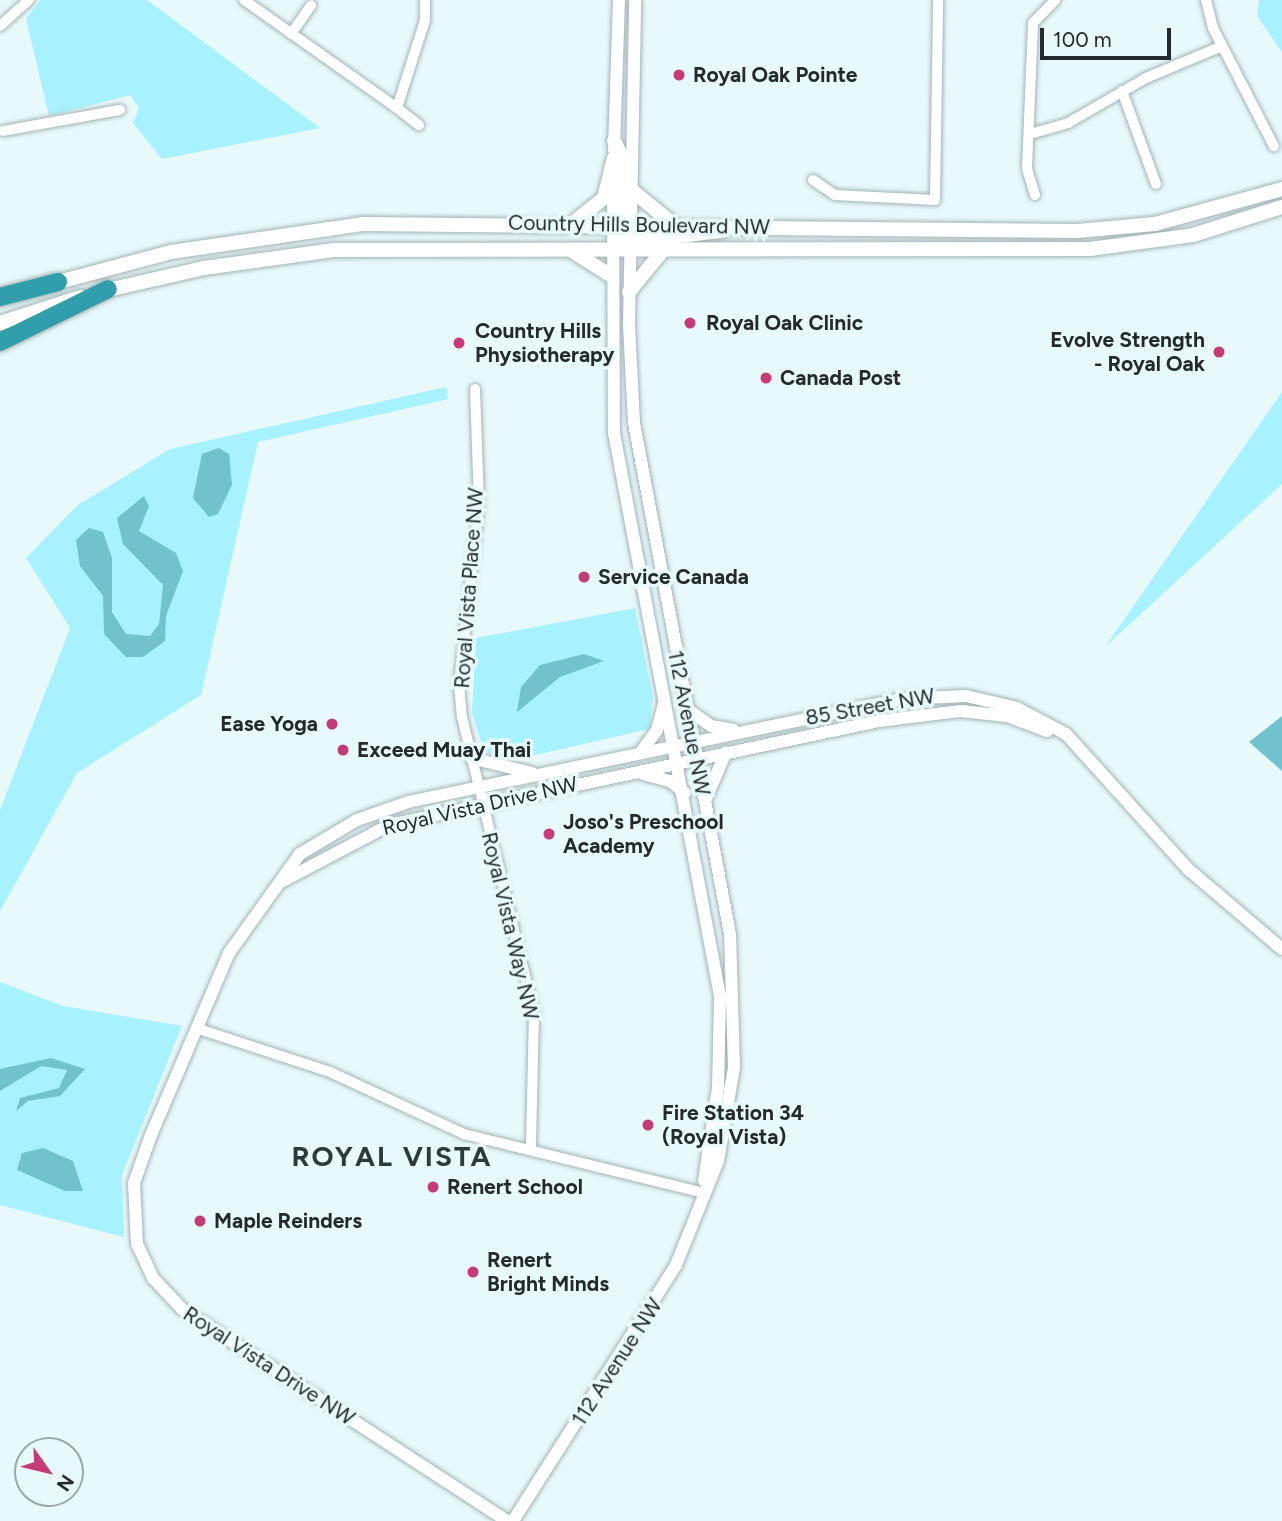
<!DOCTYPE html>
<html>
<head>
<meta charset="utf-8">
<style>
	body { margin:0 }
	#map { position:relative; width:1282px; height:1521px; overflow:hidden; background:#e8f9fb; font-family:Figtree,sans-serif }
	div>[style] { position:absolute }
	.green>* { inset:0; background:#a7f2fe }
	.water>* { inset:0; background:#71c2cd }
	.roads { filter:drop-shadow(0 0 2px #a3b3b5) drop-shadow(0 0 2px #a3b3b5) }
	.minor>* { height:10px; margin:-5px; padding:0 5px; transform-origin:5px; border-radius:5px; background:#fff }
	.tertiary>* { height:12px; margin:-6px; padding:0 6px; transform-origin:6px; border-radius:6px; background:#fff }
	.secondary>* { height:14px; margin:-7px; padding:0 7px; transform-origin:7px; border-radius:7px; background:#fff }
	.motorway>* { height:18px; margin:-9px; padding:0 9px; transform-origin:9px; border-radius:9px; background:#329eac }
	.dots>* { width:19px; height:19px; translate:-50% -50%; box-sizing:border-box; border:4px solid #e8f9fb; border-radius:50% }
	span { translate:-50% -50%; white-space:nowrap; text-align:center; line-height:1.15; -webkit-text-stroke:7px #e8f9fb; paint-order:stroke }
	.poi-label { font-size:21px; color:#242a2b; font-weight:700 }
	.left { translate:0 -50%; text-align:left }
	.right { translate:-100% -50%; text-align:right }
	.street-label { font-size:21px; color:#242a2b }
	.district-label { font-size:28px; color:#2c3a3c; font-weight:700; letter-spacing:2px }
	.north { position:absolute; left:14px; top:1437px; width:70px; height:70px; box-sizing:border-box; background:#e8f9fb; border:2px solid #9aa6a8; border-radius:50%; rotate:124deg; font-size:19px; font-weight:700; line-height:28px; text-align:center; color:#242a2b }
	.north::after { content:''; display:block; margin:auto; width:24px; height:32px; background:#c43b77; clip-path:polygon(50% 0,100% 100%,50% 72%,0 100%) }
	.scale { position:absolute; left:1040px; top:28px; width:131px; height:32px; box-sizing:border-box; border:4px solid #242a2b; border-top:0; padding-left:9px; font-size:21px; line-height:24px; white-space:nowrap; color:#242a2b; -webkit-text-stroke:5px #e8f9fb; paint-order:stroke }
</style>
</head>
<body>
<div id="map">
	<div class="green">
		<i style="clip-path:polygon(40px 0,147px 0,320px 128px,162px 159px,133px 123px,139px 108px,130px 95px,49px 116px,26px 19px)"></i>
		<i style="clip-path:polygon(1259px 0,1282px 0,1282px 52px,1257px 16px)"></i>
		<i style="clip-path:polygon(446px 387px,448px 399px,258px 442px,201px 695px,77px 773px,0 911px,0 810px,70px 628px,26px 558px,78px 505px,170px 449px)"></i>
		<i style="clip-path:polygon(1282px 392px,1282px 484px,1105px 647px)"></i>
		<i style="clip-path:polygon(635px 608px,653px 698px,649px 729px,509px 761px,484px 751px,472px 713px,476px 638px)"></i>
		<i style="clip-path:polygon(0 982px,63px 1006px,182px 1026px,122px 1175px,124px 1237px,0 1205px)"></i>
	</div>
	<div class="water">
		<i style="clip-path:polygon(219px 448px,229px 454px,232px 485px,218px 514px,209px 517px,193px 498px,202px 454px)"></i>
		<i style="clip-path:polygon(144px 496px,149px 506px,139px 531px,176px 553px,183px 571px,166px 616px,165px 641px,143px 657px,126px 657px,104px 634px,103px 596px,80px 566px,76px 540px,89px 528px,103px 532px,112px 558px,112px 612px,126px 634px,150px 636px,159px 624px,163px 585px,123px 544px,117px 518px)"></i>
		<i style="clip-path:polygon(584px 654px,604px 661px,560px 677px,517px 712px,521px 687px,540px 665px)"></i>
		<i style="clip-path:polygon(1282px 716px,1282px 771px,1249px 742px)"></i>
		<i style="clip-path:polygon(51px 1058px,85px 1069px,60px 1096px,28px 1101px,16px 1111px,20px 1098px,59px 1088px,67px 1070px,41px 1066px,0 1091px,0 1069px)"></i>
		<i style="clip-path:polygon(43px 1148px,73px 1161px,83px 1191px,65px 1191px,17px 1170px,22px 1153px)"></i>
	</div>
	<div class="roads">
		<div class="minor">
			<i style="left:244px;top:0;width:187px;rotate:35.2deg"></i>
			<i style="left:397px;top:108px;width:92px;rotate:-72.3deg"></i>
			<i style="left:425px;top:20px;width:20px;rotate:-90deg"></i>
			<i style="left:1206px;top:0;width:29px;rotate:76deg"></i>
			<i style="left:1213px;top:28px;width:133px;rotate:62.7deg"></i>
			<i style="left:0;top:26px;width:39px;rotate:-42deg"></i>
			<i style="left:291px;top:34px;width:35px;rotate:-55deg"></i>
			<i style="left:1122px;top:91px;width:99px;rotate:69.9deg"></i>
			<i style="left:397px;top:108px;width:28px;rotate:38deg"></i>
			<i style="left:3px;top:131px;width:119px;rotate:-10.2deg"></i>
			<i style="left:1030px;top:134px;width:40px;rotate:-16deg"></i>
			<i style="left:1068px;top:123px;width:90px;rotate:-30deg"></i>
			<i style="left:1146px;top:78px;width:82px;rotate:-22.8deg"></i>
			<i style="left:813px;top:180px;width:27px;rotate:34deg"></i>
			<i style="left:835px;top:195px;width:100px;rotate:2.9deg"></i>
			<i style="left:935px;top:200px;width:200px;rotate:-89.1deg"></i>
			<i style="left:1035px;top:195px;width:28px;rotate:-107deg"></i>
			<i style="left:1027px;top:168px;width:145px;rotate:-87.6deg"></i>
			<i style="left:1033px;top:23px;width:32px;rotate:-46deg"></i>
			<i style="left:475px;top:389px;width:115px;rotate:88deg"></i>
			<i style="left:479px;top:504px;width:181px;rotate:96.3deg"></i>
			<i style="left:459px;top:684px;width:33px;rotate:85deg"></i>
			<i style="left:462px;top:717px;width:305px;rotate:76.3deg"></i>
			<i style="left:534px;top:1013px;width:137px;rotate:91.3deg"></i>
			<i style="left:196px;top:1028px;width:141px;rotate:18.2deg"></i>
			<i style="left:330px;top:1072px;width:148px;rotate:24.8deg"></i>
			<i style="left:464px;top:1134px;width:247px;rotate:13.8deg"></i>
		</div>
		<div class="tertiary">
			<i style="left:614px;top:150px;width:150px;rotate:-88.1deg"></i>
			<i style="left:613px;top:175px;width:258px;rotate:89.8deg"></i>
			<i style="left:614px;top:433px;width:573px;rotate:79.34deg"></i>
			<i style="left:720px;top:996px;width:92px;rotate:91.2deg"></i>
			<i style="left:718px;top:1088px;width:94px;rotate:98.6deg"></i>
			<i style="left:687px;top:709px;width:29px;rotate:35deg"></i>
			<i style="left:711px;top:726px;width:23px;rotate:10deg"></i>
			<i style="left:641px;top:752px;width:27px;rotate:-54deg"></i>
			<i style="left:657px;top:730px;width:27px;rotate:-75deg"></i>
			<i style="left:471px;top:758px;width:63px;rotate:13.8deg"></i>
			<i style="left:643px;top:774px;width:28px;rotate:15deg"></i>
			<i style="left:670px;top:781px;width:19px;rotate:39deg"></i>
			<i style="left:705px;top:801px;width:53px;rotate:-66.8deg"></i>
			<i style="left:283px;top:881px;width:120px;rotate:-27.8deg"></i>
			<i style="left:389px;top:825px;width:501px;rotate:-11.98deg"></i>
			<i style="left:879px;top:721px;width:83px;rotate:-7deg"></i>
			<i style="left:961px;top:711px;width:46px;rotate:6.2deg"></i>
			<i style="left:1007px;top:716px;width:43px;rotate:20.6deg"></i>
			<i style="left:507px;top:1521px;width:388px;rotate:-146.9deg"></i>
			<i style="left:182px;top:1309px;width:42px;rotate:-133.1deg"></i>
			<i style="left:153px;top:1278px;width:38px;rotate:-115deg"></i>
			<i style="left:137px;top:1244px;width:61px;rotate:-92.8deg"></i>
			<i style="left:134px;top:1183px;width:51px;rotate:-70.5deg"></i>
			<i style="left:151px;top:1135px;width:198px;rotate:-66.8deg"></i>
			<i style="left:229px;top:953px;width:122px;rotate:-54.4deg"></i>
			<i style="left:300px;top:854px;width:66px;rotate:-30.8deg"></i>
			<i style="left:357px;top:820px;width:54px;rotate:-19.4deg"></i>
			<i style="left:408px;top:802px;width:505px;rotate:-11.78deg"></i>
			<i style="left:902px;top:699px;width:64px;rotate:-2.7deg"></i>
			<i style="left:966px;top:696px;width:52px;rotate:13.2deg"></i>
			<i style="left:1017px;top:708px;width:55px;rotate:28deg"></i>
			<i style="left:1066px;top:734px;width:182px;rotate:47.9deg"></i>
			<i style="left:1188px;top:869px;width:123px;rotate:40.4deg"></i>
			<i style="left:513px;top:1521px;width:303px;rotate:-57.5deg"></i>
			<i style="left:676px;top:1265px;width:112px;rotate:-68deg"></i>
			<i style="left:718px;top:1161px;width:95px;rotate:-80.3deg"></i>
			<i style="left:734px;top:1067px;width:133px;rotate:-91.7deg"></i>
			<i style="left:730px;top:934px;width:520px;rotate:-100.64deg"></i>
			<i style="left:634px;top:423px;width:99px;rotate:-92.9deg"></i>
			<i style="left:629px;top:324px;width:324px;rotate:-88.9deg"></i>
		</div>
		<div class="secondary">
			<i style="left:614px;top:141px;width:18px;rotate:63deg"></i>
			<i style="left:622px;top:157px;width:75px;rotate:88.5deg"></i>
			<i style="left:634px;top:192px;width:50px;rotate:39.4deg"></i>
			<i style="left:573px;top:223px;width:40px;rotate:-39deg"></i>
			<i style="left:604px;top:198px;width:41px;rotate:-76deg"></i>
			<i style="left:614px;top:244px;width:109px;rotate:-6.9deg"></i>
			<i style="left:572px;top:251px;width:45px;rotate:32.3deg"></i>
			<i style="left:51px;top:284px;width:124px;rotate:-14.9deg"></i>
			<i style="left:171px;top:252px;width:193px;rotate:-8.3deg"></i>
			<i style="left:362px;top:224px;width:715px;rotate:0.56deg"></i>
			<i style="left:1077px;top:231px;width:78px;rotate:-5.1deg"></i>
			<i style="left:1155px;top:224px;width:132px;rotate:-15.4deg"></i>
			<i style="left:99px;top:292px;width:108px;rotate:-12.9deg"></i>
			<i style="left:204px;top:268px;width:131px;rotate:-7.9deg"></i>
			<i style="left:334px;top:250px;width:756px;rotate:-0.08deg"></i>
			<i style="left:1090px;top:249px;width:104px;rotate:-7.7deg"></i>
			<i style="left:1193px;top:235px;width:93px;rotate:-17.5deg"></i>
			<i style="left:629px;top:292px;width:55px;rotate:-50.9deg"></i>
			<i style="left:0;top:323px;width:84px;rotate:-18deg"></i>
		</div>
		<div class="motorway">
			<i style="left:0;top:297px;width:60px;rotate:-14.5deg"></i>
			<i style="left:0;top:342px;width:120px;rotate:-26.1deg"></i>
		</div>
	</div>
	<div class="dots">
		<i style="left:679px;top:75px;background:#c43b77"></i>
		<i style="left:690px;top:323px;background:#c43b77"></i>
		<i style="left:459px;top:343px;background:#c43b77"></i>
		<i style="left:1219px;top:352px;background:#c43b77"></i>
		<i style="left:766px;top:378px;background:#c43b77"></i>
		<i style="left:584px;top:577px;background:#c43b77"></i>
		<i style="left:332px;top:724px;background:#c43b77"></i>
		<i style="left:343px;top:750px;background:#c43b77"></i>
		<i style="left:549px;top:834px;background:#c43b77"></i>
		<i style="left:648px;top:1125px;background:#c43b77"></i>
		<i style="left:433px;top:1187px;background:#c43b77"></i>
		<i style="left:200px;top:1221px;background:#c43b77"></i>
		<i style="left:473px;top:1272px;background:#c43b77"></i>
	</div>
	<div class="poi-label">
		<span class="left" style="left:693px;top:75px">Royal Oak Pointe</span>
		<span class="left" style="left:706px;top:323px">Royal Oak Clinic</span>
		<span class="left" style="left:475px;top:343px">Country Hills<br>Physiotherapy</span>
		<span class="right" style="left:1205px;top:352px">Evolve Strength<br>- Royal Oak</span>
		<span class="left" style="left:780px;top:378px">Canada Post</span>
		<span class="left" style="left:598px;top:577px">Service Canada</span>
		<span class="right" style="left:318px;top:724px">Ease Yoga</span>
		<span class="left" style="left:357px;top:750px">Exceed Muay Thai</span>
		<span class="left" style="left:563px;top:834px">Joso's Preschool<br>Academy</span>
		<span class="left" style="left:662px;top:1125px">Fire Station 34<br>(Royal Vista)</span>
		<span class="left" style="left:447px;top:1187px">Renert School</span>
		<span class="left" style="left:214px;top:1221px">Maple Reinders</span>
		<span class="left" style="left:487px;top:1272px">Renert<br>Bright Minds</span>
	</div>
	<div class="street-label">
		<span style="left:639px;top:225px;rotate:1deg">Country Hills Boulevard NW</span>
		<span style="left:469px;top:588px;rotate:-86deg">Royal Vista Place NW</span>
		<span style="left:870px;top:707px;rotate:-10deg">85 Street NW</span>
		<span style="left:689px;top:723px;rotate:79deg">112 Avenue NW</span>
		<span style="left:480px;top:806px;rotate:-13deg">Royal Vista Drive NW</span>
		<span style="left:510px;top:926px;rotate:77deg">Royal Vista Way NW</span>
		<span style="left:617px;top:1362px;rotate:-57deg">112 Avenue NW</span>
		<span style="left:269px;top:1366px;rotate:33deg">Royal Vista Drive NW</span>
	</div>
	<div class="district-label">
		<span style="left:392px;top:1156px">ROYAL VISTA</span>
	</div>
	<div class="north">N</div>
	<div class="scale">100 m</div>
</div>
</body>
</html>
